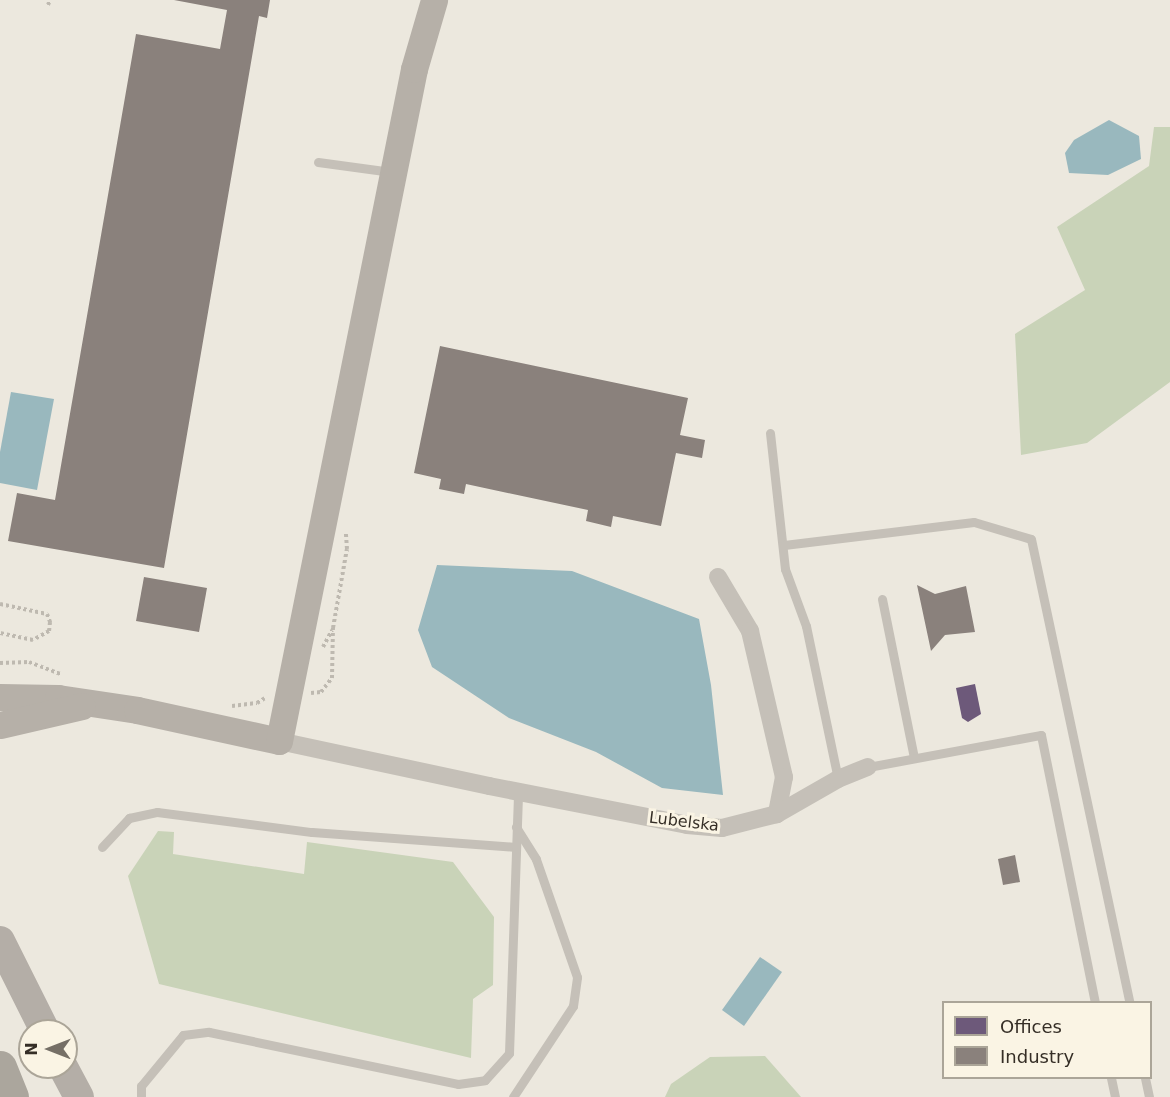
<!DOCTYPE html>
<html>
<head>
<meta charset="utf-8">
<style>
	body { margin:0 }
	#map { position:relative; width:1170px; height:1097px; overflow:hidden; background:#ece8de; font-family:"DejaVu Sans",sans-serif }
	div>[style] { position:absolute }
	.green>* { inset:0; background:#c9d3b8 }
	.water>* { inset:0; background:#99b8be }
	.offices>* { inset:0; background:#6d597a }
	.industry>* { inset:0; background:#8a817c }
	.path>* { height:4px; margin-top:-2px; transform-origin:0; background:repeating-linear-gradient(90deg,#beb9b0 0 3px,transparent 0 6px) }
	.lane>* { height:9px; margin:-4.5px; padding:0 4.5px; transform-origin:4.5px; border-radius:4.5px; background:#c5c0b8 }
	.street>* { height:18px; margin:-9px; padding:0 9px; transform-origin:9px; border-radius:9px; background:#c5c0b8 }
	.secondary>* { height:27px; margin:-13.5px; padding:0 13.5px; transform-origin:13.5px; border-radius:13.5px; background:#b6b0a8 }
	.primary>* { height:30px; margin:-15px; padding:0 15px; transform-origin:15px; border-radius:15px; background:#b4aea7 }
	.highway>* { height:33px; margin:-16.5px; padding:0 16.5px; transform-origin:16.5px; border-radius:16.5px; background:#aba69d }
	span { translate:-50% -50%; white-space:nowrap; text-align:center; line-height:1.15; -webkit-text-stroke:6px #faf4e4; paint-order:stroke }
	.street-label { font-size:16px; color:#352e26 }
	.legend { position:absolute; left:942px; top:1001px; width:210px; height:78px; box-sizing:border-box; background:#faf4e4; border:2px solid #aba598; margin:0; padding:8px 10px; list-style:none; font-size:18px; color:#352e26 }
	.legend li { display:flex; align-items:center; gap:12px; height:30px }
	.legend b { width:30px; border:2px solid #aba598 }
	.north { position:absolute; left:18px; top:1019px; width:60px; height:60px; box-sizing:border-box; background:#faf4e4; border:2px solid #aba598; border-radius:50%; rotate:270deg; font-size:16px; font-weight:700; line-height:24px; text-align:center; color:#352e26 }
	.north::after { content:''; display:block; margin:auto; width:21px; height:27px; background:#756f66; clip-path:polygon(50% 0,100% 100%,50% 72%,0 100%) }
</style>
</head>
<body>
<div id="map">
	<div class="green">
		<i style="clip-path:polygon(1154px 127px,1170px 127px,1170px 382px,1087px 443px,1021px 455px,1015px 334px,1085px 290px,1057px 227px,1149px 166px)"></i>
		<i style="clip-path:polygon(158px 831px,174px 832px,173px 854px,304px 874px,307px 842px,453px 862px,494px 917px,493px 985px,473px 999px,471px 1058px,159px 984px,128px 876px)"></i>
		<i style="clip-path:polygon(765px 1056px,801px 1097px,665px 1097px,671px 1084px,710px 1057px)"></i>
	</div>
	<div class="water">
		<i style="clip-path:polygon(1109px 120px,1139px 136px,1141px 159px,1108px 175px,1069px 173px,1065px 153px,1074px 140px)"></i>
		<i style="clip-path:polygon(11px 392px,54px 399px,37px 490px,0 483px,0 452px)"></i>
		<i style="clip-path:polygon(437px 565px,572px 571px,699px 619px,711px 685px,723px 795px,662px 788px,596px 752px,509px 718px,432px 667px,418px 630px)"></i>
		<i style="clip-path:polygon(760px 957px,782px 972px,744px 1026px,722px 1010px)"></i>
	</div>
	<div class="offices">
		<i style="clip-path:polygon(975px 684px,981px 714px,968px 722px,962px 718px,956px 688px)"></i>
	</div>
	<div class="industry">
		<i style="clip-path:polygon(174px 0,270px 0,267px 18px,259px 16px,164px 568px,8px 541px,17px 493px,55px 500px,136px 34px,220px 49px,227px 10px)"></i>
		<i style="clip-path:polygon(440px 346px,688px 398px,680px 435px,705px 440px,702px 458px,676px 453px,661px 526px,613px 516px,611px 527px,586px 521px,588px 510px,466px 484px,464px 494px,439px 489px,441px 479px,414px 473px)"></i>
		<i style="clip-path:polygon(144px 577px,207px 588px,199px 632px,136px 621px)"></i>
		<i style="clip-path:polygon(917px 585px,935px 594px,966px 586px,975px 632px,945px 635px,931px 651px)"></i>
		<i style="clip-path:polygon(1015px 855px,1020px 882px,1003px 885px,998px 859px)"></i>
	</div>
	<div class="path">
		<i style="left:48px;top:5px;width:5px;rotate:-68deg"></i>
		<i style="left:0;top:604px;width:48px;rotate:12deg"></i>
		<i style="left:47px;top:614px;width:9px;rotate:69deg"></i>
		<i style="left:50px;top:622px;width:9px;rotate:96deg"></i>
		<i style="left:49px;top:631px;width:18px;rotate:151deg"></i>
		<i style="left:33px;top:640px;width:34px;rotate:-168deg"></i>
		<i style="left:323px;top:647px;width:19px;rotate:-62deg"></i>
		<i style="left:0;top:663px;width:29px;rotate:-2deg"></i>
		<i style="left:29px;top:662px;width:34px;rotate:21deg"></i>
		<i style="left:311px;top:693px;width:10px;rotate:-6deg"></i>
		<i style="left:321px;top:692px;width:18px;rotate:-52deg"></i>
		<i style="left:332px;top:678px;width:50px;rotate:-88.9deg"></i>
		<i style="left:333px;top:628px;width:80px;rotate:-80deg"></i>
		<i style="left:347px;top:549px;width:16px;rotate:-94deg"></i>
		<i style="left:232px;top:706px;width:25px;rotate:-7deg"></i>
		<i style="left:257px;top:703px;width:9px;rotate:-32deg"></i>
	</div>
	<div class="lane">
		<i style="left:318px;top:162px;width:74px;rotate:7.8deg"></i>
		<i style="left:770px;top:433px;width:137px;rotate:83.7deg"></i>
		<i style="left:785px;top:569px;width:61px;rotate:69.8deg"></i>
		<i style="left:806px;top:626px;width:156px;rotate:78.2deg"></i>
		<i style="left:784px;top:545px;width:191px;rotate:-6.9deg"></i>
		<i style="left:974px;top:522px;width:59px;rotate:16.6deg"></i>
		<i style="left:1031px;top:539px;width:473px;rotate:78deg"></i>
		<i style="left:882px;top:599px;width:162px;rotate:78.6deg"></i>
		<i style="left:868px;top:767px;width:176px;rotate:-10.5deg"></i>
		<i style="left:1041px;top:735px;width:272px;rotate:78.6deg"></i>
		<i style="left:102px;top:847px;width:40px;rotate:-47deg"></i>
		<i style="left:129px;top:818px;width:29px;rotate:-12deg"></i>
		<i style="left:157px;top:812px;width:156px;rotate:7.4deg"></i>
		<i style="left:312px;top:832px;width:204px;rotate:4.2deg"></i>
		<i style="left:1111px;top:1078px;width:19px;rotate:78deg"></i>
		<i style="left:1145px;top:1078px;width:19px;rotate:78deg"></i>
		<i style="left:141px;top:1097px;width:11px;rotate:-90deg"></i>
		<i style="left:141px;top:1086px;width:66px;rotate:-50.5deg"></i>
		<i style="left:183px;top:1035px;width:26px;rotate:-7deg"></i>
		<i style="left:209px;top:1032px;width:254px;rotate:11.8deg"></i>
		<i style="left:458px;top:1084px;width:27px;rotate:-8deg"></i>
		<i style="left:485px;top:1080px;width:36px;rotate:-48deg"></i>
		<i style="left:509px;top:1053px;width:261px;rotate:-88deg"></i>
		<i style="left:513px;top:1097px;width:109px;rotate:-56.6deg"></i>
		<i style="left:573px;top:1006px;width:29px;rotate:-82deg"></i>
		<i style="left:577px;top:977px;width:125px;rotate:-109.2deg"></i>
		<i style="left:536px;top:859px;width:38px;rotate:-122deg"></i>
	</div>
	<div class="street">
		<i style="left:718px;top:577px;width:63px;rotate:59.3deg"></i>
		<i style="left:750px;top:631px;width:150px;rotate:76.9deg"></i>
		<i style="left:784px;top:777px;width:38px;rotate:101deg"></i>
		<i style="left:279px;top:741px;width:215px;rotate:12.1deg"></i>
		<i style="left:489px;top:786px;width:202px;rotate:11.1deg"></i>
		<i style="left:687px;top:825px;width:35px;rotate:5deg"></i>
		<i style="left:722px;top:828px;width:57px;rotate:-14.3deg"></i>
		<i style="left:777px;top:814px;width:70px;rotate:-29.8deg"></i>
		<i style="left:838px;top:779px;width:32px;rotate:-22deg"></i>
	</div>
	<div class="secondary">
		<i style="left:0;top:697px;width:58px;rotate:1deg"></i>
		<i style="left:58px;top:698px;width:80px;rotate:8.6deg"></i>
		<i style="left:137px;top:710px;width:145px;rotate:12.3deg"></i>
		<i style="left:279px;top:741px;width:685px;rotate:-78.64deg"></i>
		<i style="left:414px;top:69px;width:72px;rotate:-73.8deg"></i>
		<i style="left:0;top:725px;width:84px;rotate:-13deg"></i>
	</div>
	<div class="primary">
		<i style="left:0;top:941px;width:101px;rotate:63.4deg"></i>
		<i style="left:63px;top:1067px;width:34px;rotate:62deg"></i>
	</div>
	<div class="highway">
		<i style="left:0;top:1067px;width:32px;rotate:68deg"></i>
	</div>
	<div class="street-label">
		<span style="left:684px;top:822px;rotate:7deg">Lubelska</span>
	</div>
	<ul class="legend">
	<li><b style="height:16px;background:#6d597a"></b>Offices</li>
	<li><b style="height:16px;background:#8a817c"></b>Industry</li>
	</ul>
	<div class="north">N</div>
</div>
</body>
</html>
